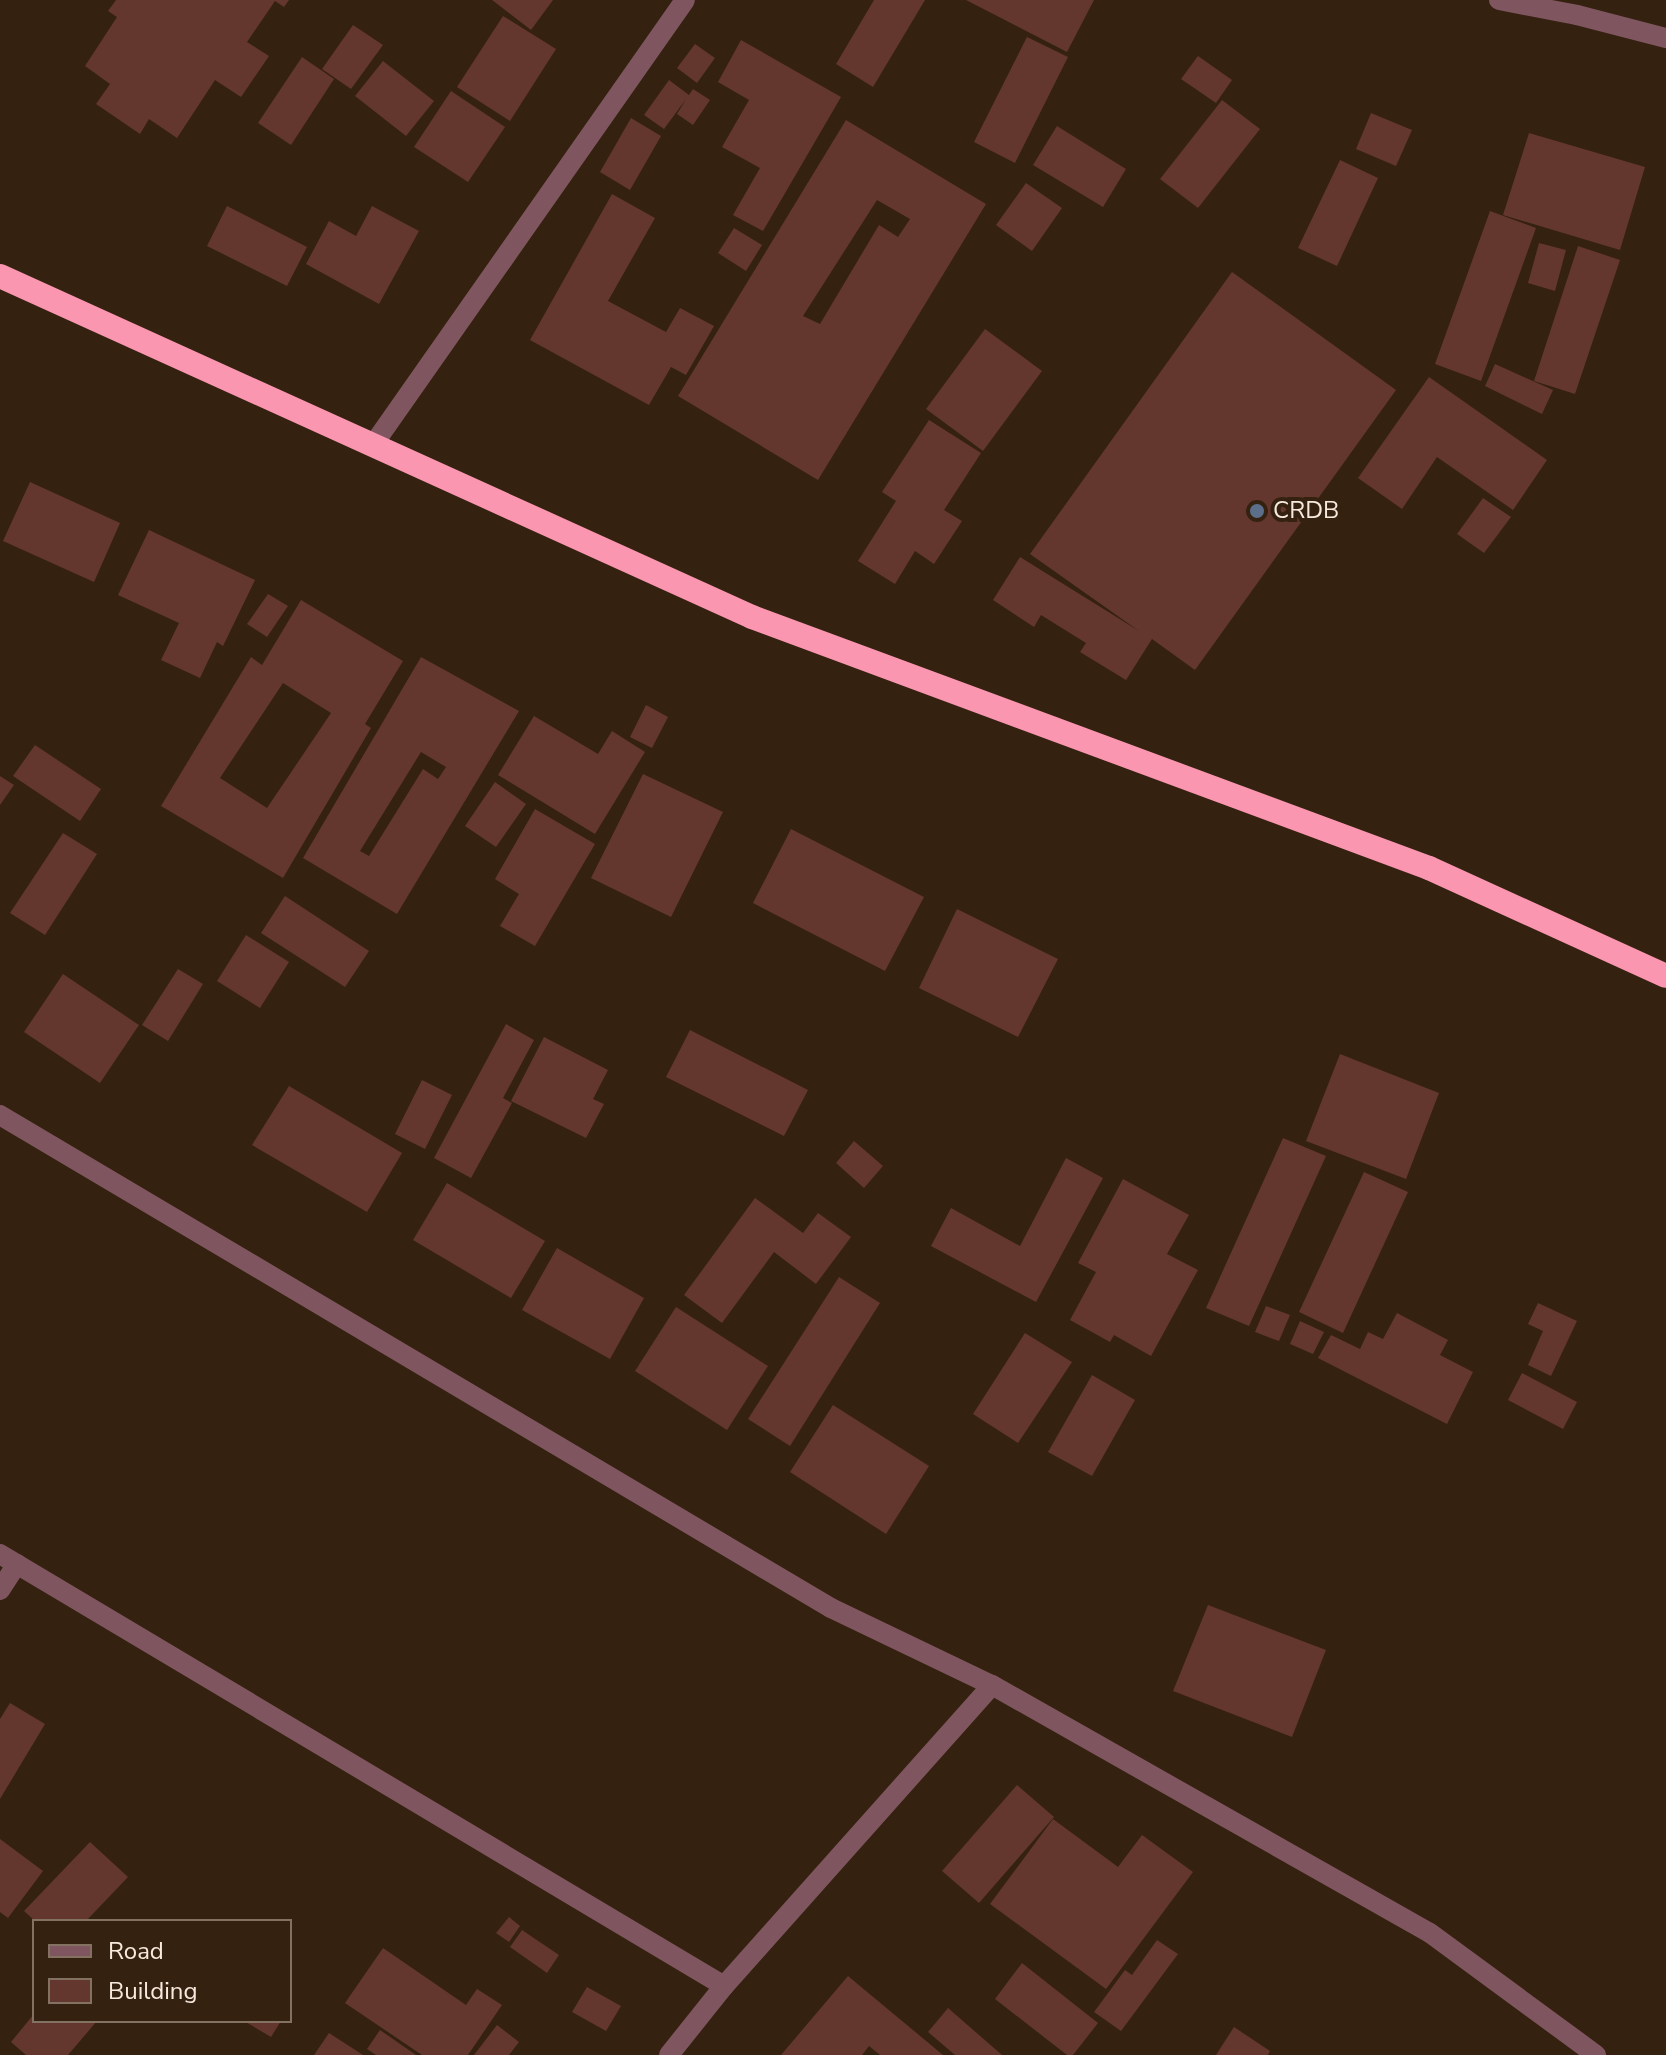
<!DOCTYPE html>
<html>
<head>
<meta charset="utf-8">
<style>
	body { margin:0 }
	#map { position:relative; width:1666px; height:2055px; overflow:hidden; background:#35210f; font-family:"Nunito Sans",sans-serif }
	div>[style] { position:absolute }
	.building>* { inset:0; background:#63372d }
	.minor>* { height:20px; margin:-10px; padding:0 10px; transform-origin:10px; border-radius:10px; background:#7f5660 }
	.highway>* { height:24px; margin:-12px; padding:0 12px; transform-origin:12px; border-radius:12px; background:#fb96b1 }
	.dots>* { width:22px; height:22px; translate:-50% -50%; box-sizing:border-box; border:4px solid #35210f; border-radius:50% }
	span { translate:-50% -50%; white-space:nowrap; text-align:center; line-height:1.15; -webkit-text-stroke:8px #35210f; paint-order:stroke }
	.poi-label { font-size:24px; color:#f7e9de }
	.left { translate:0 -50%; text-align:left }
	.legend { position:absolute; left:32px; top:1919px; width:260px; height:104px; box-sizing:border-box; background:#35210f; border:2px solid #837162; margin:0; padding:10px 14px; list-style:none; font-size:24px; color:#f7e9de }
	.legend li { display:flex; align-items:center; gap:16px; height:40px }
	.legend b { width:40px; border:2px solid #837162 }
</style>
</head>
<body>
<div id="map">
	<div class="building">
		<i style="clip-path:polygon(116px 0,289px 0,284px 7px,275px 1px,247px 42px,269px 56px,241px 97px,215px 80px,177px 138px,149px 119px,140px 134px,96px 104px,110px 84px,85px 66px,117px 17px,108px 11px)"></i>
		<i style="clip-path:polygon(492px 0,553px 0,531px 30px)"></i>
		<i style="clip-path:polygon(874px 0,925px 0,873px 87px,836px 64px)"></i>
		<i style="clip-path:polygon(966px 0,1094px 0,1067px 52px)"></i>
		<i style="clip-path:polygon(503px 16px,556px 49px,510px 121px,457px 87px)"></i>
		<i style="clip-path:polygon(353px 25px,383px 45px,351px 89px,322px 69px)"></i>
		<i style="clip-path:polygon(1027px 37px,1068px 57px,1015px 163px,974px 142px)"></i>
		<i style="clip-path:polygon(741px 40px,841px 97px,763px 231px,733px 215px,760px 168px,722px 147px,749px 100px,718px 82px)"></i>
		<i style="clip-path:polygon(695px 44px,715px 58px,697px 83px,677px 68px)"></i>
		<i style="clip-path:polygon(1198px 56px,1232px 80px,1216px 103px,1181px 79px)"></i>
		<i style="clip-path:polygon(302px 57px,334px 79px,291px 145px,258px 123px)"></i>
		<i style="clip-path:polygon(383px 61px,434px 101px,406px 136px,355px 96px)"></i>
		<i style="clip-path:polygon(669px 80px,689px 95px,693px 89px,710px 100px,693px 125px,677px 114px,686px 99px,664px 129px,644px 115px)"></i>
		<i style="clip-path:polygon(451px 91px,505px 127px,468px 182px,414px 147px)"></i>
		<i style="clip-path:polygon(1222px 100px,1260px 129px,1198px 208px,1160px 179px)"></i>
		<i style="clip-path:polygon(1371px 113px,1412px 130px,1396px 166px,1356px 149px)"></i>
		<i style="clip-path:polygon(631px 118px,661px 136px,630px 190px,600px 172px)"></i>
		<i style="clip-path:polygon(evenodd,846px 120px,986px 204px,818px 480px,678px 396px,846px 120px,877px 200px,910px 219px,898px 237px,879px 225px,820px 324px,803px 316px,877px 200px)"></i>
		<i style="clip-path:polygon(1057px 126px,1126px 169px,1103px 207px,1033px 165px)"></i>
		<i style="clip-path:polygon(1529px 133px,1645px 167px,1620px 250px,1503px 215px)"></i>
		<i style="clip-path:polygon(1340px 160px,1378px 178px,1337px 266px,1298px 248px)"></i>
		<i style="clip-path:polygon(1026px 183px,1062px 208px,1032px 251px,996px 225px)"></i>
		<i style="clip-path:polygon(612px 194px,655px 218px,608px 301px,666px 332px,680px 308px,714px 326px,686px 375px,671px 367px,649px 405px,530px 340px)"></i>
		<i style="clip-path:polygon(227px 206px,307px 247px,287px 286px,207px 246px)"></i>
		<i style="clip-path:polygon(372px 206px,419px 231px,379px 304px,306px 264px,329px 221px,356px 236px)"></i>
		<i style="clip-path:polygon(1490px 211px,1536px 228px,1481px 381px,1435px 364px)"></i>
		<i style="clip-path:polygon(734px 228px,762px 245px,746px 271px,718px 253px)"></i>
		<i style="clip-path:polygon(1539px 243px,1566px 250px,1555px 291px,1528px 283px)"></i>
		<i style="clip-path:polygon(1578px 246px,1620px 260px,1575px 394px,1534px 381px)"></i>
		<i style="clip-path:polygon(1232px 272px,1396px 390px,1195px 670px,1152px 639px,1126px 680px,1080px 652px,1086px 643px,1041px 615px,1034px 627px,993px 600px,1020px 557px,1139px 631px,1030px 554px)"></i>
		<i style="clip-path:polygon(985px 329px,1042px 371px,983px 451px,926px 409px)"></i>
		<i style="clip-path:polygon(1495px 364px,1553px 390px,1542px 414px,1485px 386px)"></i>
		<i style="clip-path:polygon(1429px 377px,1547px 460px,1513px 510px,1437px 457px,1402px 509px,1358px 478px)"></i>
		<i style="clip-path:polygon(929px 420px,981px 453px,944px 510px,962px 521px,934px 564px,915px 551px,895px 584px,858px 561px,896px 501px,882px 492px)"></i>
		<i style="clip-path:polygon(30px 482px,120px 523px,94px 582px,3px 541px)"></i>
		<i style="clip-path:polygon(1483px 498px,1511px 517px,1484px 553px,1457px 534px)"></i>
		<i style="clip-path:polygon(149px 530px,255px 580px,223px 646px,217px 642px,200px 678px,161px 660px,179px 623px,118px 595px)"></i>
		<i style="clip-path:polygon(268px 594px,288px 606px,267px 637px,247px 624px)"></i>
		<i style="clip-path:polygon(evenodd,301px 600px,403px 661px,365px 724px,371px 728px,283px 878px,161px 806px,251px 657px,262px 665px,301px 600px,283px 683px,331px 713px,267px 808px,220px 778px,283px 683px)"></i>
		<i style="clip-path:polygon(evenodd,421px 657px,519px 711px,397px 914px,303px 858px,421px 657px,421px 752px,446px 767px,438px 779px,423px 769px,369px 856px,360px 851px,421px 752px)"></i>
		<i style="clip-path:polygon(646px 705px,668px 717px,652px 748px,630px 737px)"></i>
		<i style="clip-path:polygon(534px 716px,598px 754px,612px 731px,645px 752px,595px 834px,498px 775px)"></i>
		<i style="clip-path:polygon(35px 745px,101px 789px,80px 821px,13px 776px)"></i>
		<i style="clip-path:polygon(643px 774px,723px 812px,671px 917px,591px 878px)"></i>
		<i style="clip-path:polygon(0 776px,14px 785px,0 805px)"></i>
		<i style="clip-path:polygon(495px 782px,526px 804px,496px 847px,465px 826px)"></i>
		<i style="clip-path:polygon(535px 809px,595px 844px,535px 946px,500px 926px,519px 894px,495px 879px)"></i>
		<i style="clip-path:polygon(791px 829px,924px 897px,885px 971px,753px 903px)"></i>
		<i style="clip-path:polygon(63px 833px,97px 854px,45px 935px,10px 913px)"></i>
		<i style="clip-path:polygon(285px 896px,369px 951px,345px 987px,261px 933px)"></i>
		<i style="clip-path:polygon(957px 909px,1058px 959px,1018px 1037px,919px 988px)"></i>
		<i style="clip-path:polygon(246px 935px,289px 962px,260px 1008px,217px 981px)"></i>
		<i style="clip-path:polygon(178px 969px,203px 984px,168px 1041px,142px 1025px)"></i>
		<i style="clip-path:polygon(63px 974px,139px 1025px,100px 1083px,24px 1032px)"></i>
		<i style="clip-path:polygon(506px 1024px,534px 1040px,503px 1098px,512px 1103px,471px 1178px,434px 1158px)"></i>
		<i style="clip-path:polygon(690px 1030px,808px 1090px,784px 1136px,666px 1077px)"></i>
		<i style="clip-path:polygon(544px 1037px,608px 1070px,593px 1099px,604px 1104px,586px 1138px,511px 1101px)"></i>
		<i style="clip-path:polygon(1340px 1054px,1439px 1093px,1406px 1179px,1306px 1141px)"></i>
		<i style="clip-path:polygon(422px 1080px,452px 1095px,425px 1149px,395px 1134px)"></i>
		<i style="clip-path:polygon(289px 1086px,402px 1153px,367px 1212px,252px 1145px)"></i>
		<i style="clip-path:polygon(1283px 1138px,1326px 1156px,1249px 1326px,1206px 1308px)"></i>
		<i style="clip-path:polygon(854px 1141px,883px 1166px,864px 1188px,836px 1163px)"></i>
		<i style="clip-path:polygon(1066px 1158px,1103px 1178px,1036px 1302px,931px 1246px,951px 1208px,1020px 1246px)"></i>
		<i style="clip-path:polygon(1364px 1172px,1408px 1192px,1343px 1333px,1299px 1312px)"></i>
		<i style="clip-path:polygon(1123px 1179px,1189px 1215px,1167px 1254px,1198px 1270px,1151px 1356px,1114px 1335px,1110px 1342px,1070px 1320px,1096px 1272px,1078px 1263px)"></i>
		<i style="clip-path:polygon(447px 1183px,545px 1241px,511px 1298px,413px 1240px)"></i>
		<i style="clip-path:polygon(755px 1198px,803px 1233px,818px 1213px,851px 1237px,816px 1284px,774px 1252px,722px 1323px,684px 1295px)"></i>
		<i style="clip-path:polygon(557px 1248px,644px 1298px,610px 1359px,522px 1310px)"></i>
		<i style="clip-path:polygon(839px 1277px,880px 1303px,790px 1446px,748px 1419px)"></i>
		<i style="clip-path:polygon(1538px 1303px,1577px 1321px,1551px 1376px,1528px 1365px,1543px 1331px,1528px 1324px)"></i>
		<i style="clip-path:polygon(1266px 1306px,1290px 1315px,1279px 1341px,1255px 1332px)"></i>
		<i style="clip-path:polygon(676px 1307px,768px 1366px,727px 1430px,635px 1371px)"></i>
		<i style="clip-path:polygon(1397px 1313px,1448px 1340px,1440px 1355px,1473px 1372px,1447px 1424px,1318px 1358px,1331px 1335px,1360px 1349px,1368px 1332px,1383px 1339px)"></i>
		<i style="clip-path:polygon(1300px 1321px,1324px 1332px,1313px 1354px,1290px 1344px)"></i>
		<i style="clip-path:polygon(1025px 1333px,1072px 1362px,1018px 1443px,973px 1414px)"></i>
		<i style="clip-path:polygon(1522px 1373px,1577px 1402px,1563px 1429px,1508px 1400px)"></i>
		<i style="clip-path:polygon(1092px 1375px,1135px 1400px,1092px 1476px,1048px 1452px)"></i>
		<i style="clip-path:polygon(833px 1405px,929px 1466px,886px 1534px,790px 1472px)"></i>
		<i style="clip-path:polygon(1208px 1605px,1326px 1650px,1292px 1737px,1173px 1691px)"></i>
		<i style="clip-path:polygon(10px 1703px,45px 1724px,0 1799px,0 1719px)"></i>
		<i style="clip-path:polygon(1017px 1785px,1054px 1817px,979px 1903px,942px 1871px)"></i>
		<i style="clip-path:polygon(1053px 1819px,1118px 1867px,1142px 1835px,1193px 1872px,1106px 1989px,990px 1904px)"></i>
		<i style="clip-path:polygon(0 1839px,43px 1871px,8px 1918px,0 1912px)"></i>
		<i style="clip-path:polygon(90px 1842px,128px 1877px,86px 1921px,35px 1921px,24px 1911px)"></i>
		<i style="clip-path:polygon(509px 1917px,520px 1926px,509px 1942px,496px 1933px)"></i>
		<i style="clip-path:polygon(522px 1930px,559px 1955px,547px 1973px,510px 1947px)"></i>
		<i style="clip-path:polygon(1157px 1940px,1178px 1954px,1121px 2031px,1094px 2012px,1125px 1970px,1132px 1975px)"></i>
		<i style="clip-path:polygon(383px 1948px,466px 2005px,477px 1989px,502px 2005px,468px 2055px,422px 2055px,345px 2003px)"></i>
		<i style="clip-path:polygon(1022px 1963px,1098px 2023px,1073px 2055px,1067px 2055px,995px 1999px)"></i>
		<i style="clip-path:polygon(848px 1976px,943px 2055px,880px 2055px,869px 2046px,862px 2055px,781px 2055px)"></i>
		<i style="clip-path:polygon(587px 1987px,621px 2006px,606px 2031px,572px 2012px)"></i>
		<i style="clip-path:polygon(948px 2008px,1002px 2055px,955px 2055px,928px 2032px)"></i>
		<i style="clip-path:polygon(34px 2014px,34px 2021px,97px 2021px,68px 2055px,26px 2055px,11px 2042px)"></i>
		<i style="clip-path:polygon(244px 2021px,281px 2021px,271px 2037px)"></i>
		<i style="clip-path:polygon(497px 2025px,519px 2042px,509px 2055px,474px 2055px)"></i>
		<i style="clip-path:polygon(1234px 2027px,1270px 2051px,1268px 2055px,1216px 2055px)"></i>
		<i style="clip-path:polygon(380px 2030px,416px 2055px,376px 2055px,367px 2049px)"></i>
		<i style="clip-path:polygon(329px 2033px,363px 2055px,314px 2055px)"></i>
	</div>
	<div class="minor">
		<i style="left:1499px;top:0;width:79px;rotate:10.9deg"></i>
		<i style="left:1577px;top:15px;width:92px;rotate:14.5deg"></i>
		<i style="left:373px;top:445px;width:543px;rotate:-54.96deg"></i>
		<i style="left:0;top:1115px;width:966px;rotate:30.68deg"></i>
		<i style="left:831px;top:1608px;width:178px;rotate:25.6deg"></i>
		<i style="left:992px;top:1685px;width:503px;rotate:29.52deg"></i>
		<i style="left:1430px;top:1933px;width:206px;rotate:36.3deg"></i>
		<i style="left:0;top:1554px;width:843px;rotate:30.82deg"></i>
		<i style="left:724px;top:1986px;width:88px;rotate:128.6deg"></i>
		<i style="left:0;top:1590px;width:31px;rotate:-57deg"></i>
		<i style="left:724px;top:1986px;width:403px;rotate:-48.3deg"></i>
	</div>
	<div class="highway">
		<i style="left:0;top:276px;width:826px;rotate:24.39deg"></i>
		<i style="left:752px;top:617px;width:722px;rotate:20.34deg"></i>
		<i style="left:1429px;top:868px;width:260px;rotate:24.5deg"></i>
	</div>
	<div class="dots">
		<i style="left:1257px;top:511px;background:#5c6f8a"></i>
	</div>
	<div class="poi-label">
		<span class="left" style="left:1273px;top:511px">CRDB</span>
	</div>
	<ul class="legend">
	<li><b style="height:10px;background:#7f5660"></b>Road</li>
	<li><b style="height:22px;background:#63372d"></b>Building</li>
	</ul>
</div>
</body>
</html>
